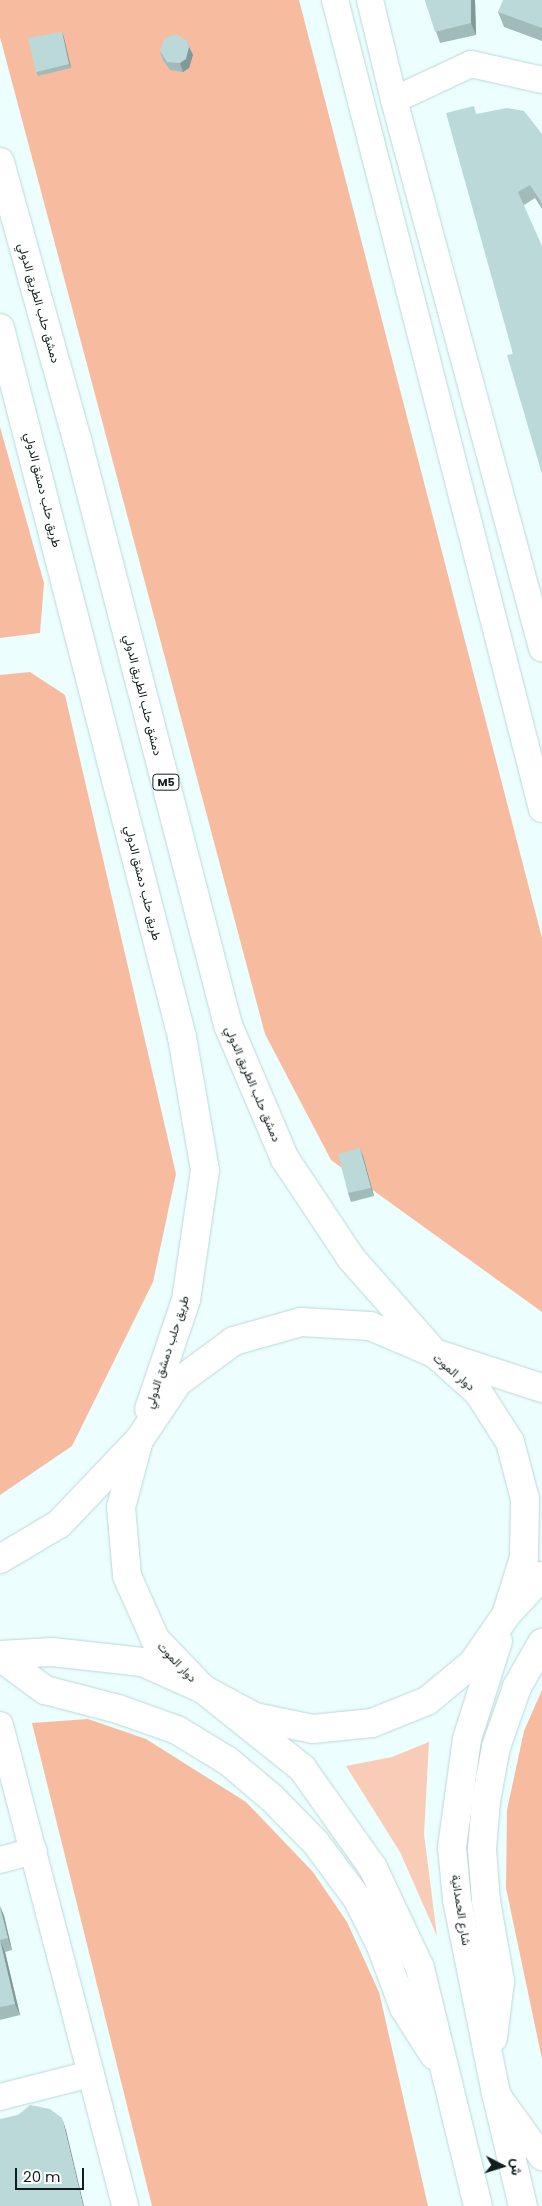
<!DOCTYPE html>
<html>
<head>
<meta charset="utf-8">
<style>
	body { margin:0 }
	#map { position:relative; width:542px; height:2206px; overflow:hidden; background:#ecfefe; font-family:Poppins,Vazirmatn,sans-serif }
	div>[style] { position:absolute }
	.green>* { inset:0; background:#f8ccb7 }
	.forest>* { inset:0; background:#f7bca0 }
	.roads { filter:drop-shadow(0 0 1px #bad7d8) drop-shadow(0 0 1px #bad7d8) }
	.minor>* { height:26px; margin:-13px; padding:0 13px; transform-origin:13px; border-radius:13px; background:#fff }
	.major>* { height:28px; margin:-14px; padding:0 14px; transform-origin:14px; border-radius:14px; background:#fff }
	.highway>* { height:28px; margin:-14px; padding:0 14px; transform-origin:14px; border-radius:14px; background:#fff }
	.wall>* { inset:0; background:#a1bbbb }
	.shaded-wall>* { inset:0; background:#839898 }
	.building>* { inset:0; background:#bbd9d9 }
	span { translate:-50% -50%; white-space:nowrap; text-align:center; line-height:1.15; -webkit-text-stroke:4.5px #fff; paint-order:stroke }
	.shield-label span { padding:1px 4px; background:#fff; border:1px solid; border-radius:4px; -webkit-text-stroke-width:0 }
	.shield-label { font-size:11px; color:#121d1d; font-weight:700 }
	.street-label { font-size:12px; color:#121d1d }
	.north { position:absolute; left:477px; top:2141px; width:50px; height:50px; -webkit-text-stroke:4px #fff; paint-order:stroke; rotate:95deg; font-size:14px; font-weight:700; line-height:20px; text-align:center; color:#121d1d }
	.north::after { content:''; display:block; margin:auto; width:18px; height:22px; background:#121d1d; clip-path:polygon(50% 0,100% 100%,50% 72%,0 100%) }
	.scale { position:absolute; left:15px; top:2168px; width:69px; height:22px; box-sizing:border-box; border:2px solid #121d1d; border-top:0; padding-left:6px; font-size:15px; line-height:18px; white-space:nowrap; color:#121d1d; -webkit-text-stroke:4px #fff; paint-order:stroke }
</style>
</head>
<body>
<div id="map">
	<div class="green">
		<i style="clip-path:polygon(429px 1742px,424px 1834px,437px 1936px,400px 1852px,346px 1766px,392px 1757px)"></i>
	</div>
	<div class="forest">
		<i style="clip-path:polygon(0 0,299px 0,542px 938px,542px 1312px,331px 1160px,265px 1034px,0 37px)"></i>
		<i style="clip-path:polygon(0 427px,44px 583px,40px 633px,0 638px)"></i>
		<i style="clip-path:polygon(30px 672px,65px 695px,176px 1174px,153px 1282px,72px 1446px,0 1495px,0 675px)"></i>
		<i style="clip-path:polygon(542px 1690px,542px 2059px,506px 1888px,507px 1810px,524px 1731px)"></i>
		<i style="clip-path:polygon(88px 1719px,146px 1739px,246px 1802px,313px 1872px,347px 1922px,379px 1992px,428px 2206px,152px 2206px,32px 1723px)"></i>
	</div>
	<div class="roads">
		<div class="minor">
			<i style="left:335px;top:0;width:835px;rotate:75.65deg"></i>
			<i style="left:370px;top:0;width:103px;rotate:76.5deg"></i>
			<i style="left:394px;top:100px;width:568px;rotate:74.89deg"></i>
			<i style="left:394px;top:100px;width:85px;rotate:-25.1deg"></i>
			<i style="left:471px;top:64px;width:73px;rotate:12.7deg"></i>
			<i style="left:0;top:1725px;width:497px;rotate:75.4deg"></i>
			<i style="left:0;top:1860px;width:35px;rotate:-15deg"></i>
			<i style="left:497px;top:2095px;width:77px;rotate:54deg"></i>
			<i style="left:0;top:2097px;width:94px;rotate:-14.2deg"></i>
		</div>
		<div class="major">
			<i style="left:434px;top:1353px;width:114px;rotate:18deg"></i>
			<i style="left:0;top:1559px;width:69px;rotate:-30.7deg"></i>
			<i style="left:59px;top:1524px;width:116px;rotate:-46.4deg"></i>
			<i style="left:506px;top:1615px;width:53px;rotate:-47.3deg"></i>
			<i style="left:0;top:1655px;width:52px;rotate:-3.3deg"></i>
			<i style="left:52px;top:1652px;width:91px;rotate:6.3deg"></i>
			<i style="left:142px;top:1662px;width:67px;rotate:23.9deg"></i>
		</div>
		<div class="highway">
			<i style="left:0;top:162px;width:288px;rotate:74.5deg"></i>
			<i style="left:77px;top:439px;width:605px;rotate:75.55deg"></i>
			<i style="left:228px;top:1025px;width:146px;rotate:67deg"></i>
			<i style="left:285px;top:1159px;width:119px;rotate:56.3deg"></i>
			<i style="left:351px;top:1258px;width:120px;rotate:48.7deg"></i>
			<i style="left:0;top:328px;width:732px;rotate:75.6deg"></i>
			<i style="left:182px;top:1037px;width:135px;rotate:80.2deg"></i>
			<i style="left:205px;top:1170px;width:131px;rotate:98.3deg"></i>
			<i style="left:186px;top:1300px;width:115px;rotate:108.7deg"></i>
			<i style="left:498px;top:1641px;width:103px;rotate:107.6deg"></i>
			<i style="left:467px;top:1739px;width:109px;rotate:97.9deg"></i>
			<i style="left:452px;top:1847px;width:53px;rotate:84.6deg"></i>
			<i style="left:457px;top:1900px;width:197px;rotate:78.6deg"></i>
			<i style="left:496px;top:2093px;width:116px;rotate:76.6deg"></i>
			<i style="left:0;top:1657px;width:56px;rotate:36.3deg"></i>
			<i style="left:45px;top:1690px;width:75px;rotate:14.6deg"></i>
			<i style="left:118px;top:1709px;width:63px;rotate:19.6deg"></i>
			<i style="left:177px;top:1730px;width:60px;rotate:31.3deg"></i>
			<i style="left:228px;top:1761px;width:57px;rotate:40.1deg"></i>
			<i style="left:272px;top:1798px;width:63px;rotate:45.6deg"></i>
			<i style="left:316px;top:1843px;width:69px;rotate:53.3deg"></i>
			<i style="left:357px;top:1898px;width:54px;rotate:63.4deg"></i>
			<i style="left:381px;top:1946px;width:66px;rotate:69.6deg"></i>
			<i style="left:404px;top:2008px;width:56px;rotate:57.4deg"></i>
			<i style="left:203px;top:1689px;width:59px;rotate:28.3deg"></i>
			<i style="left:255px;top:1717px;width:59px;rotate:11.7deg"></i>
			<i style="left:313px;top:1729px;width:59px;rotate:-5.8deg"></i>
			<i style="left:372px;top:1723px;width:59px;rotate:-21.8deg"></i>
			<i style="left:427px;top:1701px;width:60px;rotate:-39.6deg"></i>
			<i style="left:473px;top:1663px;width:58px;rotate:-55.5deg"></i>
			<i style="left:506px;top:1615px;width:60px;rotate:-72.5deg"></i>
			<i style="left:524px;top:1558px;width:59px;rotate:-89deg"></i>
			<i style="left:525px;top:1499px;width:59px;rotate:-104.7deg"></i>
			<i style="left:510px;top:1442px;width:59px;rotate:-122.6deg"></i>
			<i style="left:478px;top:1392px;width:59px;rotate:-138.4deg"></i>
			<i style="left:434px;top:1353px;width:69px;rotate:-157.1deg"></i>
			<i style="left:370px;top:1326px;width:69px;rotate:-176.7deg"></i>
			<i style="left:301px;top:1322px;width:70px;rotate:164.2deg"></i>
			<i style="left:234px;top:1341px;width:69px;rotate:143.8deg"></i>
			<i style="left:178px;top:1382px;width:70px;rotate:123.9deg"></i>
			<i style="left:139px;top:1440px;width:69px;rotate:105deg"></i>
			<i style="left:121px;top:1507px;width:69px;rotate:85deg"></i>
			<i style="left:127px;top:1576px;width:69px;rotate:66deg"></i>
			<i style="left:155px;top:1639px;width:69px;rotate:46.2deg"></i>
			<i style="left:203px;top:1689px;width:127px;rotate:38.6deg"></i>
			<i style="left:302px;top:1768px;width:123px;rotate:54.6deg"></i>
			<i style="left:373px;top:1868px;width:110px;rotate:64.8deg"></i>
			<i style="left:420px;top:1968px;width:245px;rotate:76.3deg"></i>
			<i style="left:493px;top:2038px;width:57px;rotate:-83deg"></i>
			<i style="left:500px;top:1981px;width:81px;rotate:-99.9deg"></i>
			<i style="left:486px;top:1901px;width:52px;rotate:-94.4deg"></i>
			<i style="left:482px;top:1849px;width:48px;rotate:-85.2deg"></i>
			<i style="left:486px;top:1801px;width:55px;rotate:-79.5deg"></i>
			<i style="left:496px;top:1747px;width:64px;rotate:-70.7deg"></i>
			<i style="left:517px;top:1687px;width:51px;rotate:-60.4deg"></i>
		</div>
	</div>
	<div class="wall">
		<i style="clip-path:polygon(425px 0,475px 0,476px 35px,440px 43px)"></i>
		<i style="clip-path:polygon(542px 0,542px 41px,504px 27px,498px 12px)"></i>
		<i style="clip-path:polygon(62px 32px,71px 68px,38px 76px,36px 72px)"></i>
		<i style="clip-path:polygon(187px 41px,193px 55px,189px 68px,183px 72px,170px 70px,163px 60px,160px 51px)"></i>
		<i style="clip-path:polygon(477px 114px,542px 134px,542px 209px,535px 198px,524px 205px,513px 354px)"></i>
		<i style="clip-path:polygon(360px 1148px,363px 1156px,374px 1196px,351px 1202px,348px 1193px)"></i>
		<i style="clip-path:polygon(0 1906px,4px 1916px,12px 1950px,5px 1952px,20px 2015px,0 2020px)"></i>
	</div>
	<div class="shaded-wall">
		<i style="clip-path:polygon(471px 0,475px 0,476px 35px,471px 23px)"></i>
		<i style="clip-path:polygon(62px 32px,64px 37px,71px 68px,69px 64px)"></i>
		<i style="clip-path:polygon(189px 47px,193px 55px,189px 68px,183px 72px,180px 63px)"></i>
		<i style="clip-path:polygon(360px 1148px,363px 1156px,374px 1196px,371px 1188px)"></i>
		<i style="clip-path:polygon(0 1906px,4px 1916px,12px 1950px,8px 1938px)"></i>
		<i style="clip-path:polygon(0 1940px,5px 1952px,20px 2015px,15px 2004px)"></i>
		<i style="clip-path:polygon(62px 2118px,66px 2130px,84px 2206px,83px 2206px)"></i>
	</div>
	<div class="building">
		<i style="clip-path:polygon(425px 0,471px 0,471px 23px,435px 32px)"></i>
		<i style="clip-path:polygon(503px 0,542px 0,542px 28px,498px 12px)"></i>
		<i style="clip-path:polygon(62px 32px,69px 64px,36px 72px,28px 38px)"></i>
		<i style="clip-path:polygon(176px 34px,187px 41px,189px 47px,186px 59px,180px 63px,167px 62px,160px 51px,164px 39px)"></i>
		<i style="clip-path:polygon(474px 106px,476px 114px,507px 108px,524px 111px,542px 134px,542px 203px,530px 185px,518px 192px,542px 246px,542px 474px,507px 355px,513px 354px,446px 113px)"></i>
		<i style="clip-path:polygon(360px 1148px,371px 1188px,348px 1193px,338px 1154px)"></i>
		<i style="clip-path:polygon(0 1907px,8px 1938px,0 1940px,15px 2004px,0 2007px)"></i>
		<i style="clip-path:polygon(30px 2105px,50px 2109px,62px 2118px,83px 2206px,0 2206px,0 2119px,18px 2115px)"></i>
	</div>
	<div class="shield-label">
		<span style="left:166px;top:782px">M5</span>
	</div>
	<div class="street-label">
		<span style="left:39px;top:303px;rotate:74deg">دمشق حلب الطريق الدولي</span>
		<span style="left:43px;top:490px;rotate:76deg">طريق حلب دمشق الدولي</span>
		<span style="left:143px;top:695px;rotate:76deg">دمشق حلب الطريق الدولي</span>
		<span style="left:143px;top:883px;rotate:76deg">طريق حلب دمشق الدولي</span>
		<span style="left:253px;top:1084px;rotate:67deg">دمشق حلب الطريق الدولي</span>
		<span style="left:167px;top:1352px;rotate:-72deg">طريق حلب دمشق الدولي</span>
		<span style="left:454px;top:1372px;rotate:40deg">دوار الموت</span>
		<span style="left:177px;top:1662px;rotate:46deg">دوار الموت</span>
		<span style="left:461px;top:1910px;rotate:81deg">شارع الحمدانية</span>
	</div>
	<div class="north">ش</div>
	<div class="scale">20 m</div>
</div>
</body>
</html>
